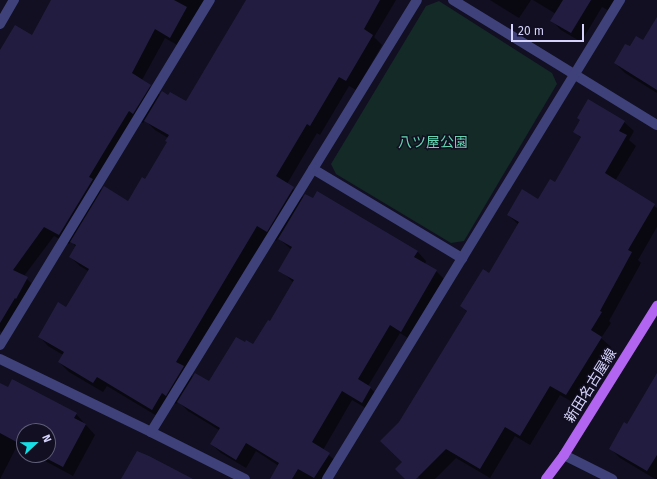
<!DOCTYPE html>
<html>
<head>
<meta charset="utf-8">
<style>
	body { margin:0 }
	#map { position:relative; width:657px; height:479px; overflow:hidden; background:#110f21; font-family:"Fira Sans","Noto Sans JP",sans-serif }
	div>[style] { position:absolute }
	.green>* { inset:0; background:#132a27 }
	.shadow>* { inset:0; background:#0007 }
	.building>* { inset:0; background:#221d40 }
	.minor>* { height:10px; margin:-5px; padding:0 5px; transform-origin:5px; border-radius:5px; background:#3f417b }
	.major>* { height:10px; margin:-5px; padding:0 5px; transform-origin:5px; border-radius:5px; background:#b265f0 }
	span { translate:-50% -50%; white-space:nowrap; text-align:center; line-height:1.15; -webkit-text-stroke:3px #110f21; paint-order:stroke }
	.park-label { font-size:14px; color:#66d3b1 }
	.street-label { font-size:14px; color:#d5d3fb }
	.north { position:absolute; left:16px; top:423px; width:40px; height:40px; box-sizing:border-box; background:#110f21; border:1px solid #5f5d78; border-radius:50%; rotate:68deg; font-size:11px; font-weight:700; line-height:16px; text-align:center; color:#d5d3fb }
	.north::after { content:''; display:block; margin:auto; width:14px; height:18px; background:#16dee4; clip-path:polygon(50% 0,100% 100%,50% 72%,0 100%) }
	.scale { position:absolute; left:511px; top:24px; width:73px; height:18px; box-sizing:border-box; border:2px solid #d5d3fb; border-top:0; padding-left:5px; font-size:12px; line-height:14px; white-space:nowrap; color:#d5d3fb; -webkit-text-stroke:3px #110f21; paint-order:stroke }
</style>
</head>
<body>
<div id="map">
	<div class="green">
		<i style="clip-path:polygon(439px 1px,552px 73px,557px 84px,464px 241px,451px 243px,336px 174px,331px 164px,426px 6px)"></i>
	</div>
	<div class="shadow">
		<i style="clip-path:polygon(evenodd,52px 0,206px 0,179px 46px,165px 38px,142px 80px,161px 96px,187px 103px,247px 0,396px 0,374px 37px,382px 45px,356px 90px,349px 86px,320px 135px,317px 133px,287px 184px,304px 198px,417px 251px,426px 261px,425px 264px,436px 271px,446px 281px,411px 340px,400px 333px,368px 386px,380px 397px,371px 411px,352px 400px,323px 450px,338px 463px,329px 479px,277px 479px,279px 466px,256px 451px,246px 468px,221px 453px,211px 444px,219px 430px,188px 411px,178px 401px,176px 404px,172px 402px,162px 419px,107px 386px,103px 392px,69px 372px,59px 362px,63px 355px,48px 346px,39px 336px,66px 309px,88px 271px,80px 266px,70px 257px,76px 247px,71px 241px,69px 244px,54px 236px,24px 276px,36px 288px,4px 334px,0 331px,0 53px,32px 36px,52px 0,139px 120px,143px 123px,145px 120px,155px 130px,168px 138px,168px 143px,146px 180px,129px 202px,103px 191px,99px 187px,139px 120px,52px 0,267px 235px,276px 241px,278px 238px,292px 250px,280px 270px,294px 283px,270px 323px,254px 346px,210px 383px,193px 377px,187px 370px,267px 235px)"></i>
		<i style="clip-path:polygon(490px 0,531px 0,519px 18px)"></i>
		<i style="clip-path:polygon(533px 0,621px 0,613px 13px,602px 7px,581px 42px,561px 30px,551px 20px,556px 14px)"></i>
		<i style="clip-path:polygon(657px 21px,657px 93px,625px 73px,615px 63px,630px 48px,643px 41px)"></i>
		<i style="clip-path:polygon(624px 122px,634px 131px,629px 140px,636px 146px,615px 181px,657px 208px,657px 227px,638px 260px,641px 263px,609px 321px,611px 323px,601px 338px,611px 347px,576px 404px,560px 395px,530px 445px,515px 436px,490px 478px,456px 458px,435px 479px,420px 479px,382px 441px,400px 423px,467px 312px,462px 306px,489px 275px,519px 225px,508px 215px,539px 200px,555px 183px,581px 138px,575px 132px)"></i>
		<i style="clip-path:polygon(657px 376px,657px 479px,655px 479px,620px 458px,610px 448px,627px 425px)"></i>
		<i style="clip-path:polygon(12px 381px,76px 414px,95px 435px,73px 476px,34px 455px,48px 455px,48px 431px,24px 431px,24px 450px,17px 446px,0 479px,0 384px,8px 389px)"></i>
	</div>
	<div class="building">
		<i style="clip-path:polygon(51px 0,174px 0,187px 7px,170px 38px,155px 29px,132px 73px,151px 85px,133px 114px,129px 111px,107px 147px,89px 177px,93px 179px,59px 235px,44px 227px,13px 270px,28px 277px,16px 299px,15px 298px,0 323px,0 50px,15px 25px,32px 35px)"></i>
		<i style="clip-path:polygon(246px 0,380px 0,364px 29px,373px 35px,346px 81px,339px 77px,310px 126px,307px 124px,276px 176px,294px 187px,267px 232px,257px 226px,176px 362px,184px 366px,166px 396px,162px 393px,152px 410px,97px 377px,93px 383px,58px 362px,64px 352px,38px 337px,58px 302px,66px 307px,89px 269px,69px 257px,76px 245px,70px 242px,104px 186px,128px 201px,142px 177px,145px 179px,167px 142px,165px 141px,169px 135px,144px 121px,162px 91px,168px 95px,170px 92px,186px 101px)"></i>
		<i style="clip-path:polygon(563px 0,591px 0,571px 33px,550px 21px)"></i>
		<i style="clip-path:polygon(657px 17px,657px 90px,614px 63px,625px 44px,630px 46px,636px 36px,643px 40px)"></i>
		<i style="clip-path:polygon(588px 99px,625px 121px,619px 131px,627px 135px,605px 173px,655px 204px,628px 250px,632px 252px,600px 311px,602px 312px,591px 330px,602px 337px,566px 395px,550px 386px,520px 436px,505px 427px,480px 469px,446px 449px,416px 479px,405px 479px,395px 469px,402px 462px,380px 441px,399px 422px,467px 311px,460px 306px,483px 269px,489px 273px,519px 222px,507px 215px,522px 189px,538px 199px,550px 179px,555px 182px,581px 137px,573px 132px,580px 120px,577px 118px)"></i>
		<i style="clip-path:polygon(317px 191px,418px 251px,414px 257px,437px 270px,401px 332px,390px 325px,358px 379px,371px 387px,362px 403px,342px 391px,312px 442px,330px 453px,314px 478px,298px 469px,292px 479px,270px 479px,279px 463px,246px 443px,236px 460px,210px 444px,220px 428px,177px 402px,195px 373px,209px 381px,236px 337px,245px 342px,246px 340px,253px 344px,268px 320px,270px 321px,294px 280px,278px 271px,292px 247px,278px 239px,305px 194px,313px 198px)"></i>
		<i style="clip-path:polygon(657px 373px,657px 455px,647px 471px,609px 449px,624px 422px,627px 424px)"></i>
		<i style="clip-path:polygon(12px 379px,77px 413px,74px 418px,86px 424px,63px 467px,40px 455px,48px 455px,48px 431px,24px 431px,24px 446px,0 433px,0 383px,8px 387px)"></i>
		<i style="clip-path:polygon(137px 451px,149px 456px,193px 479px,121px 479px)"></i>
	</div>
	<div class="minor">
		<i style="left:453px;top:0;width:239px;rotate:31.5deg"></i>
		<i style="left:0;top:24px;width:28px;rotate:-60deg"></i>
		<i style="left:313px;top:169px;width:174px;rotate:30.9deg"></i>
		<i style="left:0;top:345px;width:404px;rotate:-58.7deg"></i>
		<i style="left:0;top:359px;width:168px;rotate:25.8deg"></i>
		<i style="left:151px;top:432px;width:105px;rotate:26.6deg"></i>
		<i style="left:151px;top:432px;width:507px;rotate:-58.38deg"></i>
		<i style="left:564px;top:455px;width:54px;rotate:26.6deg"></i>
		<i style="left:327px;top:479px;width:562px;rotate:-58.55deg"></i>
	</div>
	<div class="major">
		<i style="left:546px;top:479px;width:30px;rotate:-53deg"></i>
		<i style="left:564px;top:455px;width:176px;rotate:-58deg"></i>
	</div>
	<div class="park-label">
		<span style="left:433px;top:143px">八ツ屋公園</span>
	</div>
	<div class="street-label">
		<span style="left:591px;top:386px;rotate:-58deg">新田名古屋線</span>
	</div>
	<div class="north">N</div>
	<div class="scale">20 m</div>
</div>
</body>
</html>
